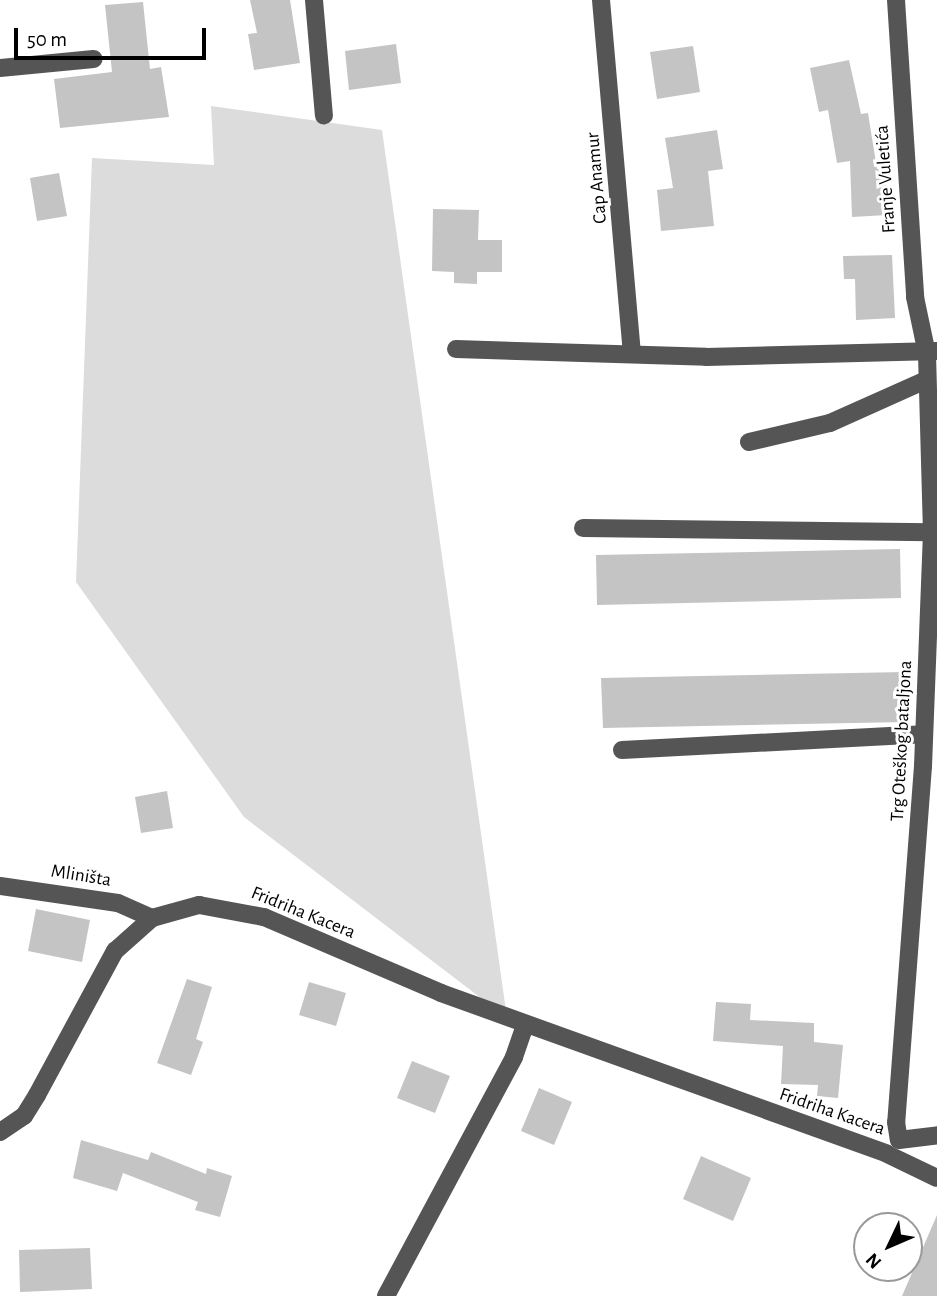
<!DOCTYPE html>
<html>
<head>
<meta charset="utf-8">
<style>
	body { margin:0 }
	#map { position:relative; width:937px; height:1296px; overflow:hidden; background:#fff; font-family:"Alegreya Sans",sans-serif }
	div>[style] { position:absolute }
	.green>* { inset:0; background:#dcdcdc }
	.building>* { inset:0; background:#c4c4c4 }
	.minor>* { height:18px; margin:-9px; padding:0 9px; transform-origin:9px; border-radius:9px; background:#555 }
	span { translate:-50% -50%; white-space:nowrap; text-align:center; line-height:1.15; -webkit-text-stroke:6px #fff; paint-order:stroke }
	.street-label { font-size:19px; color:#000 }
	.north { position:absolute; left:853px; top:1212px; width:70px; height:70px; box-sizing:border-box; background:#fff; border:2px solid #999; border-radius:50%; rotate:226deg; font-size:19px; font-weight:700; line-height:28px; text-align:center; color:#000 }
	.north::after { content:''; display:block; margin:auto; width:24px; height:32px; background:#000; clip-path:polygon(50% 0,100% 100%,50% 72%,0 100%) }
	.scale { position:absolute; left:14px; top:28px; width:192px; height:32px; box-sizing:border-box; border:4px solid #000; border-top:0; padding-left:9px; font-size:21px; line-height:24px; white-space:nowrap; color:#000; -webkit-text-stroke:5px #fff; paint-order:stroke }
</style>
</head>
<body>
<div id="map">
	<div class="green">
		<i style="clip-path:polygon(211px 106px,382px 130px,507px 1018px,244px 817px,76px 582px,92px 158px,214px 165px)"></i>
	</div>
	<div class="building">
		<i style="clip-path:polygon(250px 0,290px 0,300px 63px,254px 70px,248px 34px,257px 33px)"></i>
		<i style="clip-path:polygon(143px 2px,150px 69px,161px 67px,169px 117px,60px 128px,54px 79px,112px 72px,105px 5px)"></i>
		<i style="clip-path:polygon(396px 44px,401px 83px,349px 90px,345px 51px)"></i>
		<i style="clip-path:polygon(693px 46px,700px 92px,657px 99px,650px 52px)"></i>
		<i style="clip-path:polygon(849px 60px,861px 114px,868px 113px,877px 169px,885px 168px,887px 215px,852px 217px,850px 161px,837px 163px,828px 110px,819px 112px,810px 68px)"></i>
		<i style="clip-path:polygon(717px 130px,723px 169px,708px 171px,714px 226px,661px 231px,657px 190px,673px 188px,665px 138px)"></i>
		<i style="clip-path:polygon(59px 173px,67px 216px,37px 221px,30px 178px)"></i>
		<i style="clip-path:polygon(433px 209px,479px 210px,478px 240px,502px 240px,502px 272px,477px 272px,477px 284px,454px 283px,454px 272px,432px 271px)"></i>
		<i style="clip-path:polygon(892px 255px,895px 318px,856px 320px,855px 279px,844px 279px,843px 256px)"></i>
		<i style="clip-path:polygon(900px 549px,901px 598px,597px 605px,596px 555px)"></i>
		<i style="clip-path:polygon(905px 672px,906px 722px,603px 728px,601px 678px)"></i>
		<i style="clip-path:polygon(167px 791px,173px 828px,141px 833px,135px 797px)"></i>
		<i style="clip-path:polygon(36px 909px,90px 920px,82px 962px,28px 951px)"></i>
		<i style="clip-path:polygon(187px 979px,212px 987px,196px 1039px,203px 1042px,191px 1075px,157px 1063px)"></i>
		<i style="clip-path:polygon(309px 982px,346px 993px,336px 1026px,299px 1015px)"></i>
		<i style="clip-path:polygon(716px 1002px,751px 1004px,750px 1020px,814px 1023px,814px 1042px,843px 1045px,838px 1098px,817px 1096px,818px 1085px,781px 1084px,783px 1046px,713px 1041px)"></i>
		<i style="clip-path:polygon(412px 1061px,450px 1076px,435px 1113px,397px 1098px)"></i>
		<i style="clip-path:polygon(539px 1088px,572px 1102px,554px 1145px,521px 1131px)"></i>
		<i style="clip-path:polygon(81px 1140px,148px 1160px,151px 1152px,206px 1174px,207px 1168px,232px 1176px,220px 1217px,195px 1210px,198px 1202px,123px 1173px,117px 1191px,73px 1178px)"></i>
		<i style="clip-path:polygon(701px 1156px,751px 1178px,733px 1221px,683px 1199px)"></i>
		<i style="clip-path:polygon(937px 1215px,937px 1296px,902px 1296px)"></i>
		<i style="clip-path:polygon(90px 1248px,92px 1289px,20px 1292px,19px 1250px)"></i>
	</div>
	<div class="minor">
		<i style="left:314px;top:0;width:116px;rotate:85.1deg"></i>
		<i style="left:601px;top:0;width:353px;rotate:85deg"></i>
		<i style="left:896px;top:0;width:298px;rotate:86.3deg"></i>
		<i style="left:915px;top:297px;width:58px;rotate:78.1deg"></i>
		<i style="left:927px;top:354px;width:178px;rotate:88.4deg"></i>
		<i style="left:932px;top:532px;width:234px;rotate:92.2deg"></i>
		<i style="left:923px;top:766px;width:357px;rotate:94.3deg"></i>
		<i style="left:896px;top:1122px;width:18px;rotate:81deg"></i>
		<i style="left:0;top:68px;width:94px;rotate:-5.5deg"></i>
		<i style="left:456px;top:349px;width:250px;rotate:1.8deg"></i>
		<i style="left:706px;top:357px;width:231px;rotate:-1.5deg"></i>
		<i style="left:749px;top:442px;width:83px;rotate:-13.2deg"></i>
		<i style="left:830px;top:423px;width:105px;rotate:-24.1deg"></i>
		<i style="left:583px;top:528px;width:349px;rotate:0.7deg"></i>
		<i style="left:622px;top:750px;width:301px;rotate:-3deg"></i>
		<i style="left:0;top:886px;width:119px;rotate:8.2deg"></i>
		<i style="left:118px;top:903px;width:37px;rotate:24deg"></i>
		<i style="left:0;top:1132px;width:29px;rotate:-34deg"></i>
		<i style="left:24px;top:1116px;width:25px;rotate:-58deg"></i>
		<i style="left:37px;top:1095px;width:164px;rotate:-61.6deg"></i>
		<i style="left:115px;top:951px;width:50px;rotate:-41.7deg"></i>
		<i style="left:152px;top:918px;width:49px;rotate:-15.5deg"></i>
		<i style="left:199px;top:905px;width:66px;rotate:10.5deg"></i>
		<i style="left:264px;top:917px;width:193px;rotate:23.2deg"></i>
		<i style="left:441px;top:993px;width:474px;rotate:19.8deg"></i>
		<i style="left:887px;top:1154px;width:55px;rotate:25.6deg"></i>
		<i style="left:899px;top:1140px;width:38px;rotate:-7deg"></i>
		<i style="left:386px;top:1296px;width:271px;rotate:-61.8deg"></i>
		<i style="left:514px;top:1057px;width:34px;rotate:-71deg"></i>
	</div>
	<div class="street-label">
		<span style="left:597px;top:178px;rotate:-95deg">Cap Anamur</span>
		<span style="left:886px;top:179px;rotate:-94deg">Franje Vuletića</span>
		<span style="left:902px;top:741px;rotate:-87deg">Trg Oteškog bataljona</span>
		<span style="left:81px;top:876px;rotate:9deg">Mliništa</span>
		<span style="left:303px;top:913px;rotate:22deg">Fridriha Kacera</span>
		<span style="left:832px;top:1112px;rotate:19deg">Fridriha Kacera</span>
	</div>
	<div class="north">N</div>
	<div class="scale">50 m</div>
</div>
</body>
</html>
